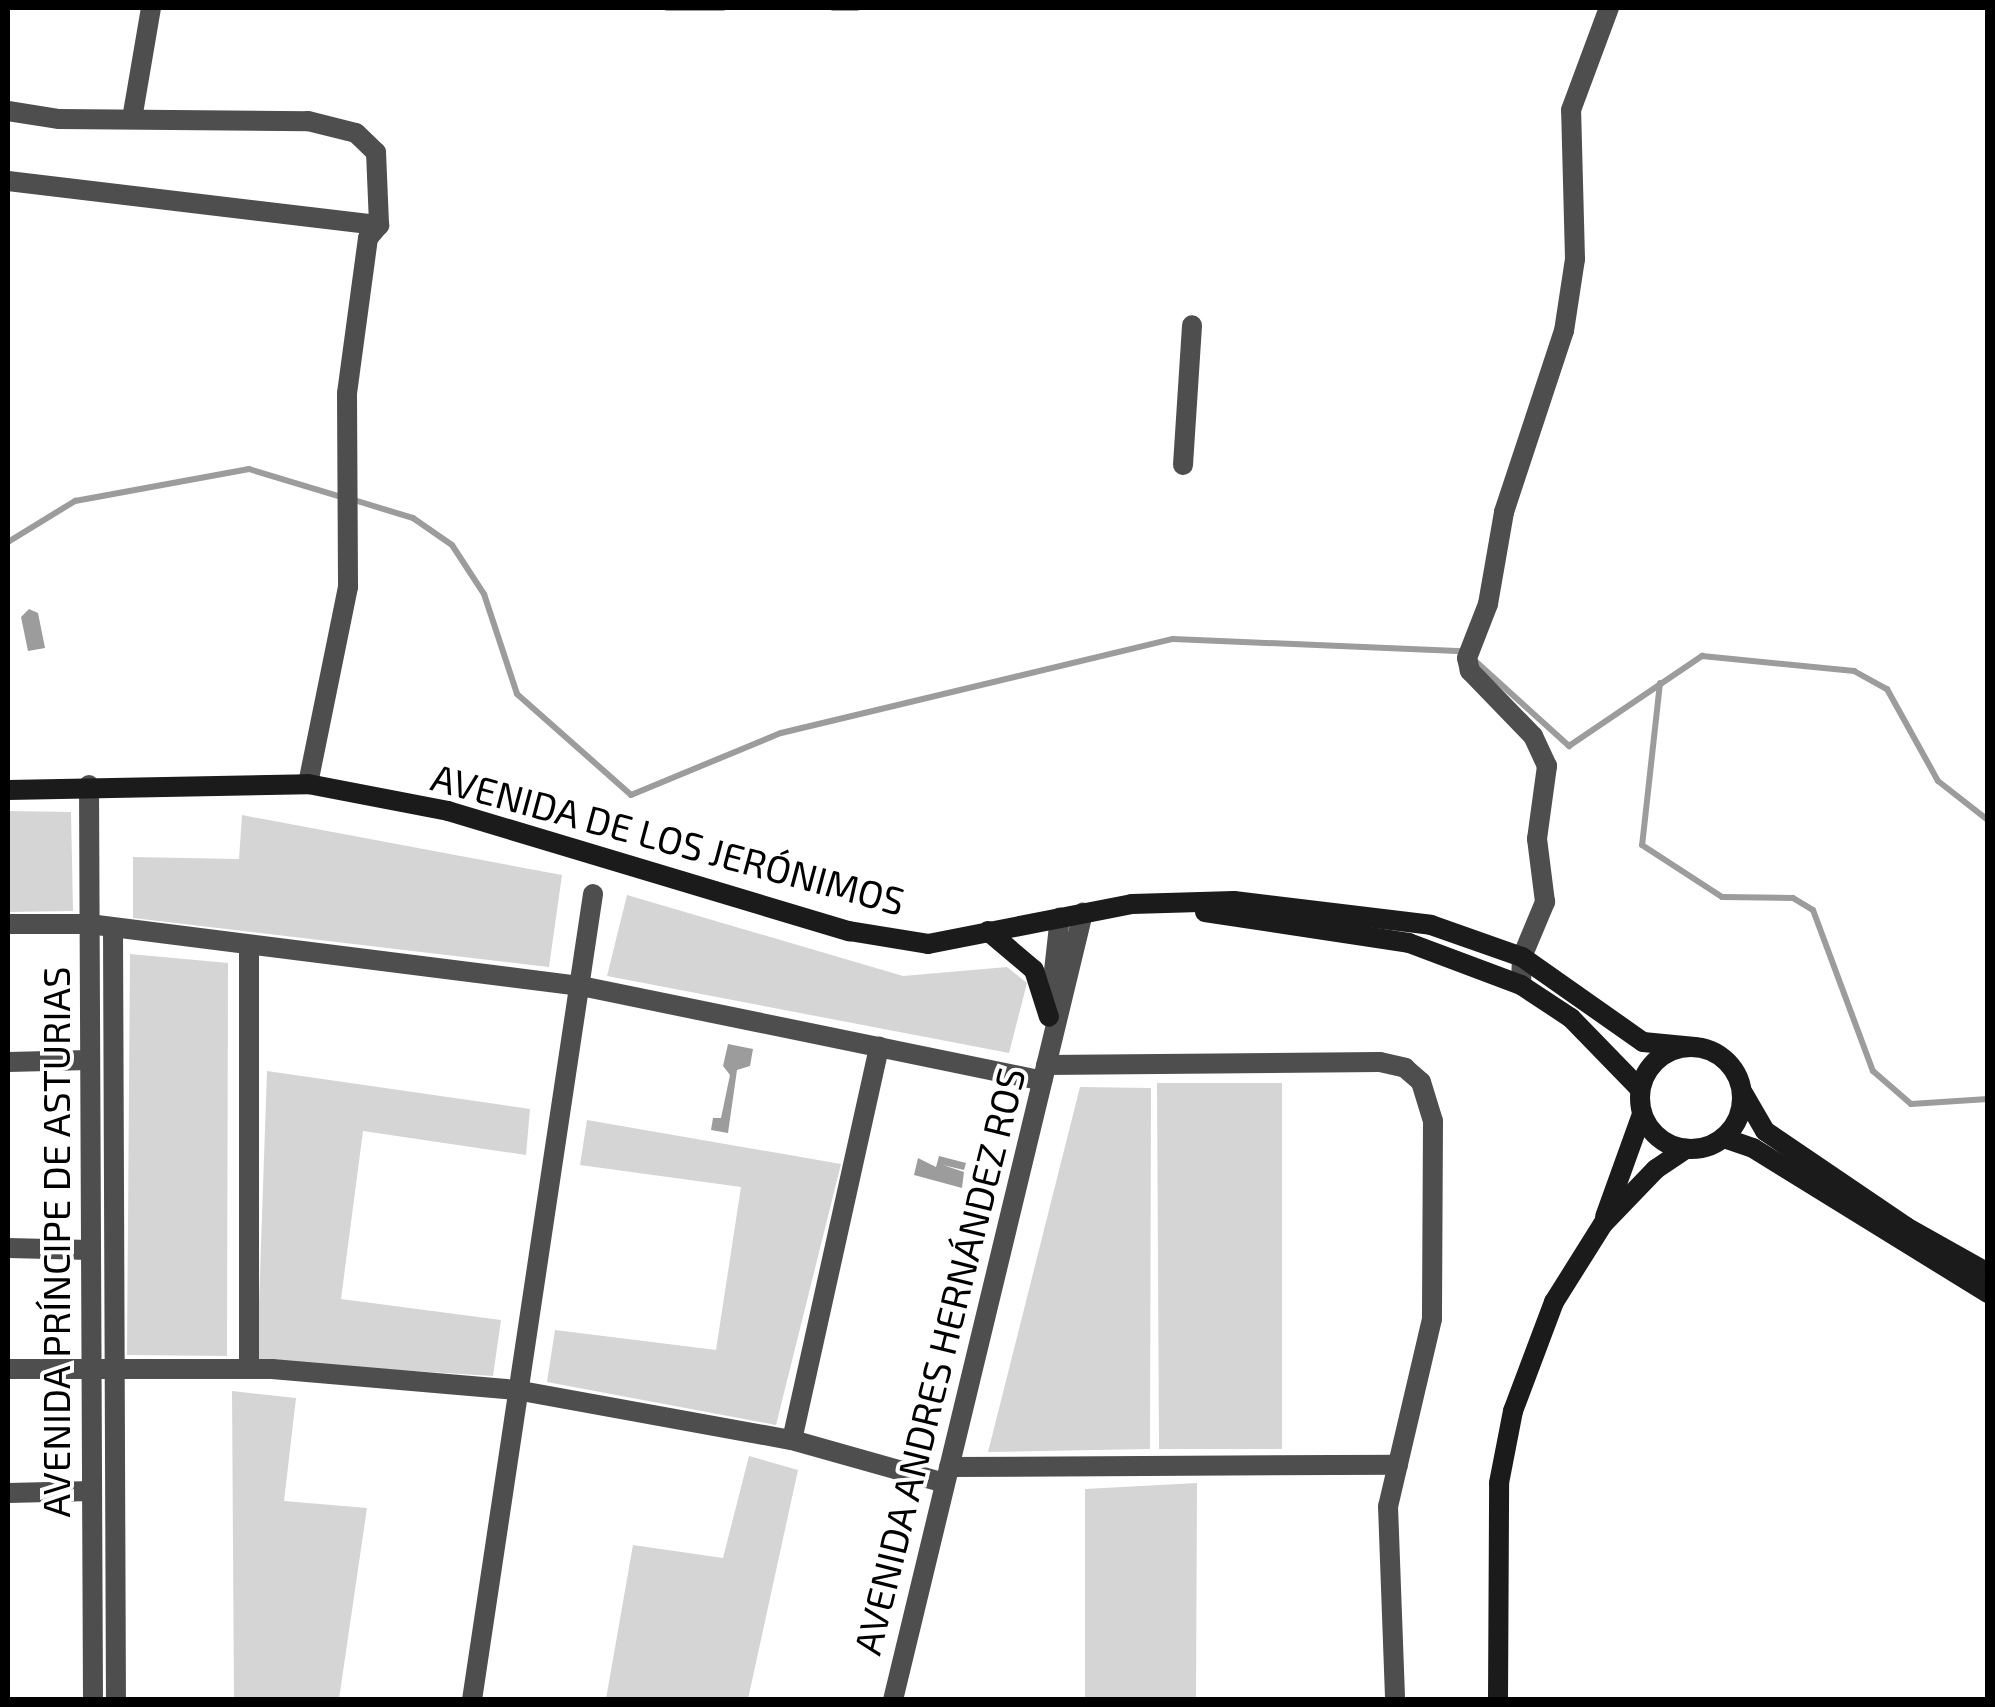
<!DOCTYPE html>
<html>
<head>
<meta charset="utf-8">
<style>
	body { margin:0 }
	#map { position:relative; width:1995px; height:1707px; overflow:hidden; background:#fff; font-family:"Exo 2",sans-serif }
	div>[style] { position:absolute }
	.green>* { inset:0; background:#d5d5d5 }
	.water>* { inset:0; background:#9c9c9c }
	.stream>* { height:6px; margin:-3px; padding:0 3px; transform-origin:3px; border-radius:3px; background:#9c9c9c }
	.street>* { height:20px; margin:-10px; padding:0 10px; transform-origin:10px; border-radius:10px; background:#4e4e4e }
	.secondary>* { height:20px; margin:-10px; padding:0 10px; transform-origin:10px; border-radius:10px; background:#1b1b1b }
	.secondary>.ring { margin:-10px; padding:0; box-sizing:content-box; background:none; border:20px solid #1b1b1b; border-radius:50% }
	span { translate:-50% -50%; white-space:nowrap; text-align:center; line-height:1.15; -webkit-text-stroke:8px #fff; paint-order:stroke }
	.street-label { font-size:38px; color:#000 }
	.frame { position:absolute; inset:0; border:10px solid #000; pointer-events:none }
</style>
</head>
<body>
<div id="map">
	<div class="green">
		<i style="clip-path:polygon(8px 811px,71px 812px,73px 911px,8px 912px)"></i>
		<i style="clip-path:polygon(242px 815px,562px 875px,549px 967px,133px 918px,133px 857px,239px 859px)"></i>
		<i style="clip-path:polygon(627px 895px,903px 976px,1007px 967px,1027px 983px,1009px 1053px,607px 976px)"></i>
		<i style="clip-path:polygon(130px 954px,228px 963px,227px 1356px,127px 1355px)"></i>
		<i style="clip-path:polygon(267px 1071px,530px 1109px,526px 1155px,363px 1131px,341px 1299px,501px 1320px,493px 1376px,257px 1361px)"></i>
		<i style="clip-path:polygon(1157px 1083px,1282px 1083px,1282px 1449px,1159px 1449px)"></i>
		<i style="clip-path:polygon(1080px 1087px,1151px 1088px,1150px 1449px,988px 1452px)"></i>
		<i style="clip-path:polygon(587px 1120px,841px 1164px,776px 1425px,547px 1382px,555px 1330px,716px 1350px,741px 1187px,580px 1165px)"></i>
		<i style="clip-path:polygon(232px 1391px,296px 1398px,284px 1501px,367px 1508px,339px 1699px,234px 1699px)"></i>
		<i style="clip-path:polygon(749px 1456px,798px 1470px,748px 1699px,606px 1699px,633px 1545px,723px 1558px)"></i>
		<i style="clip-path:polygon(1197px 1483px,1196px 1699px,1085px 1699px,1085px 1489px)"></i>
	</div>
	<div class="water">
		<i style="clip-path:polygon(29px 609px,38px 613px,45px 648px,28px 651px,21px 617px)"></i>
		<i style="clip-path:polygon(728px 1044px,753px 1049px,750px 1066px,737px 1070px,728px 1133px,711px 1130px,713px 1118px,721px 1118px,730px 1075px,723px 1066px)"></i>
		<i style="clip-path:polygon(939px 1156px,966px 1163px,964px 1170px,943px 1165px,964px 1172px,962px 1188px,914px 1175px,918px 1158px,936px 1167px)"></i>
	</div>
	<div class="stream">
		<i style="left:667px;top:8px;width:56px"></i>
		<i style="left:833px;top:8px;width:24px"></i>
		<i style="left:354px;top:500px;width:62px;rotate:17deg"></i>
		<i style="left:413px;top:518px;width:47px;rotate:34.7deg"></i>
		<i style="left:452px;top:545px;width:59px;rotate:56.9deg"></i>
		<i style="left:484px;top:594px;width:105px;rotate:71.7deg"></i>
		<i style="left:517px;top:694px;width:152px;rotate:41.5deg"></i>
		<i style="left:631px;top:795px;width:162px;rotate:-22.5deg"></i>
		<i style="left:781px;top:733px;width:403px;rotate:-13.5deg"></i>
		<i style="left:1173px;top:639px;width:290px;rotate:2.4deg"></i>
		<i style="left:8px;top:542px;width:79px;rotate:-31.5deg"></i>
		<i style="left:75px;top:501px;width:177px;rotate:-10.4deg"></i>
		<i style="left:249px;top:469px;width:97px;rotate:16.8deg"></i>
		<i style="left:1473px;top:659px;width:130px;rotate:42.2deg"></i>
		<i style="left:1569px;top:746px;width:161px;rotate:-34.1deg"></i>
		<i style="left:1702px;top:656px;width:153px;rotate:5.6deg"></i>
		<i style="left:1854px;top:671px;width:38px;rotate:29deg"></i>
		<i style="left:1887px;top:689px;width:105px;rotate:61deg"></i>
		<i style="left:1938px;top:781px;width:63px;rotate:38deg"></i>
		<i style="left:1660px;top:683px;width:163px;rotate:96.3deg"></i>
		<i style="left:1642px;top:845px;width:95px;rotate:33deg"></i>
		<i style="left:1722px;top:897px;width:71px;rotate:0.8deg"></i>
		<i style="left:1793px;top:898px;width:23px;rotate:31deg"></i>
		<i style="left:1813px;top:910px;width:172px;rotate:69.6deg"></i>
		<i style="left:1873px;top:1071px;width:50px;rotate:41deg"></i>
		<i style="left:1911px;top:1104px;width:77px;rotate:-3.7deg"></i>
	</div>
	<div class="street">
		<i style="left:8px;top:111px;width:52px;rotate:8.9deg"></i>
		<i style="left:59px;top:119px;width:249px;rotate:0.5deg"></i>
		<i style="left:308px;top:121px;width:49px;rotate:14deg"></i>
		<i style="left:356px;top:133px;width:28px;rotate:44deg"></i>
		<i style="left:376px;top:152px;width:73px;rotate:87.6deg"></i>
		<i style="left:379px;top:225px;width:17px;rotate:130deg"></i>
		<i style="left:368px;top:238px;width:156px;rotate:97.7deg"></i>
		<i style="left:347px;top:393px;width:194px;rotate:89.7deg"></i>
		<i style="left:348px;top:587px;width:201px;rotate:101.5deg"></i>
		<i style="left:132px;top:119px;width:113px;rotate:-80.3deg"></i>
		<i style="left:8px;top:181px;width:374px;rotate:6.8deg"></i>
		<i style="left:1183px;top:465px;width:140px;rotate:-86.3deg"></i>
		<i style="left:89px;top:785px;width:915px;rotate:89.75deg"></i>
		<i style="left:8px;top:924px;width:81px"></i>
		<i style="left:89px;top:924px;width:496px;rotate:7.2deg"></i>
		<i style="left:581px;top:986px;width:471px;rotate:11.6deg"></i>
		<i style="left:113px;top:929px;width:771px;rotate:89.78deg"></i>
		<i style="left:1521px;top:985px;width:28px;rotate:-88deg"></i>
		<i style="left:1522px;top:957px;width:60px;rotate:-67.3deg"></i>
		<i style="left:1545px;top:902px;width:64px;rotate:-97.2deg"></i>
		<i style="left:1537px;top:839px;width:74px;rotate:-82.2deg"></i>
		<i style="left:1547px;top:766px;width:33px;rotate:-115deg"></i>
		<i style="left:1533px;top:736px;width:91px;rotate:-134.1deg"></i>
		<i style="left:1470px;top:671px;width:13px;rotate:-103deg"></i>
		<i style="left:1467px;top:658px;width:58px;rotate:-68.7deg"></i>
		<i style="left:1488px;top:604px;width:93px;rotate:-80.1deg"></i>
		<i style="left:1504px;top:512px;width:191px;rotate:-71.7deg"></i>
		<i style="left:1564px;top:331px;width:73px;rotate:-81.3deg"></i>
		<i style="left:1575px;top:259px;width:149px;rotate:-91.5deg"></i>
		<i style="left:1571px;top:110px;width:109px;rotate:-69.6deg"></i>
		<i style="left:1051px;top:998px;width:81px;rotate:-83.7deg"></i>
		<i style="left:8px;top:1062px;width:81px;rotate:-1.4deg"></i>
		<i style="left:1046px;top:1065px;width:334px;rotate:-0.5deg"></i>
		<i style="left:1380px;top:1062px;width:26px;rotate:13deg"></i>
		<i style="left:1405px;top:1068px;width:21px;rotate:41deg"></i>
		<i style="left:1421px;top:1082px;width:41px;rotate:72.9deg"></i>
		<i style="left:1433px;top:1121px;width:198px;rotate:90.3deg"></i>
		<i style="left:1432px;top:1319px;width:192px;rotate:103.2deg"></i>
		<i style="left:1388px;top:1506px;width:194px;rotate:87.9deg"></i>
		<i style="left:8px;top:1248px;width:82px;rotate:1.4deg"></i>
		<i style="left:249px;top:1368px;width:423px;rotate:-90deg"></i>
		<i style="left:8px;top:1369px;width:264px"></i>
		<i style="left:272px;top:1369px;width:245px;rotate:4.9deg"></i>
		<i style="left:516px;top:1390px;width:280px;rotate:10.3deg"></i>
		<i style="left:792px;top:1440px;width:159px;rotate:15.7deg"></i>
		<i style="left:792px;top:1440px;width:403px;rotate:-77.5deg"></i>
		<i style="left:949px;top:1467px;width:449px;rotate:-0.3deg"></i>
		<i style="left:8px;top:1493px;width:84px;rotate:-1.4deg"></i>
		<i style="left:472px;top:1700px;width:815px;rotate:-81.46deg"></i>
		<i style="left:893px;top:1700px;width:810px;rotate:-76.43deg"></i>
	</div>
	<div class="secondary">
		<i style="left:8px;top:790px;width:300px;rotate:-1.1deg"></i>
		<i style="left:308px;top:784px;width:143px;rotate:10.9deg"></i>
		<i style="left:448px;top:811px;width:419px;rotate:16.7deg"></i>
		<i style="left:849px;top:931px;width:80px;rotate:9.3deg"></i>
		<i style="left:928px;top:944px;width:208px;rotate:-11.1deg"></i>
		<i style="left:1132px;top:904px;width:102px;rotate:-1.7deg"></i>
		<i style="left:1234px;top:901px;width:198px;rotate:6.9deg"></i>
		<i style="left:1431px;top:925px;width:96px;rotate:19.4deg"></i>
		<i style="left:1522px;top:957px;width:148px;rotate:35.1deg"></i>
		<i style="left:1643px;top:1042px;width:52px;rotate:5.5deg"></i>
		<i style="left:1205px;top:912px;width:206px;rotate:8.6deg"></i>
		<i style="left:1409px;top:943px;width:120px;rotate:20.6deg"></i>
		<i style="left:1521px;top:985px;width:60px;rotate:33.4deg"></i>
		<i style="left:1571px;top:1018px;width:99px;rotate:45.8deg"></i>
		<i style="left:988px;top:931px;width:60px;rotate:40.3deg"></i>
		<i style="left:1034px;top:970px;width:49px;rotate:72.3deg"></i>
		<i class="ring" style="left:1640px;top:1047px;width:82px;height:82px"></i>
		<i style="left:1743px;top:1093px;width:44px;rotate:59.9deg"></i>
		<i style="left:1765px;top:1131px;width:171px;rotate:34.2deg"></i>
		<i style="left:1906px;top:1227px;width:94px;rotate:29.3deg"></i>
		<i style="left:1724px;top:1138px;width:31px;rotate:19deg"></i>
		<i style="left:1753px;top:1148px;width:276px;rotate:31.7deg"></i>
		<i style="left:1605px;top:1217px;width:109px;rotate:-70.2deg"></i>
		<i style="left:1498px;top:1700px;width:217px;rotate:-89.7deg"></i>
		<i style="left:1499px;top:1483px;width:73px;rotate:-79deg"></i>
		<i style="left:1513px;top:1411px;width:116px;rotate:-69.4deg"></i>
		<i style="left:1554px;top:1302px;width:92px;rotate:-57.9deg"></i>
		<i style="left:1603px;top:1224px;width:76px;rotate:-46.1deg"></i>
		<i style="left:1656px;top:1169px;width:36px;rotate:-34deg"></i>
	</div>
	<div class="street-label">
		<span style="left:668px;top:839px;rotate:15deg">AVENIDA DE LOS JERÓNIMOS</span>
		<span style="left:56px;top:1242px;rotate:-90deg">AVENIDA PRÍNCIPE DE ASTURIAS</span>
		<span style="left:939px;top:1361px;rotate:-76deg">AVENIDA ANDRES HERNÁNDEZ ROS</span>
	</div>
	<div class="frame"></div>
</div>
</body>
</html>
